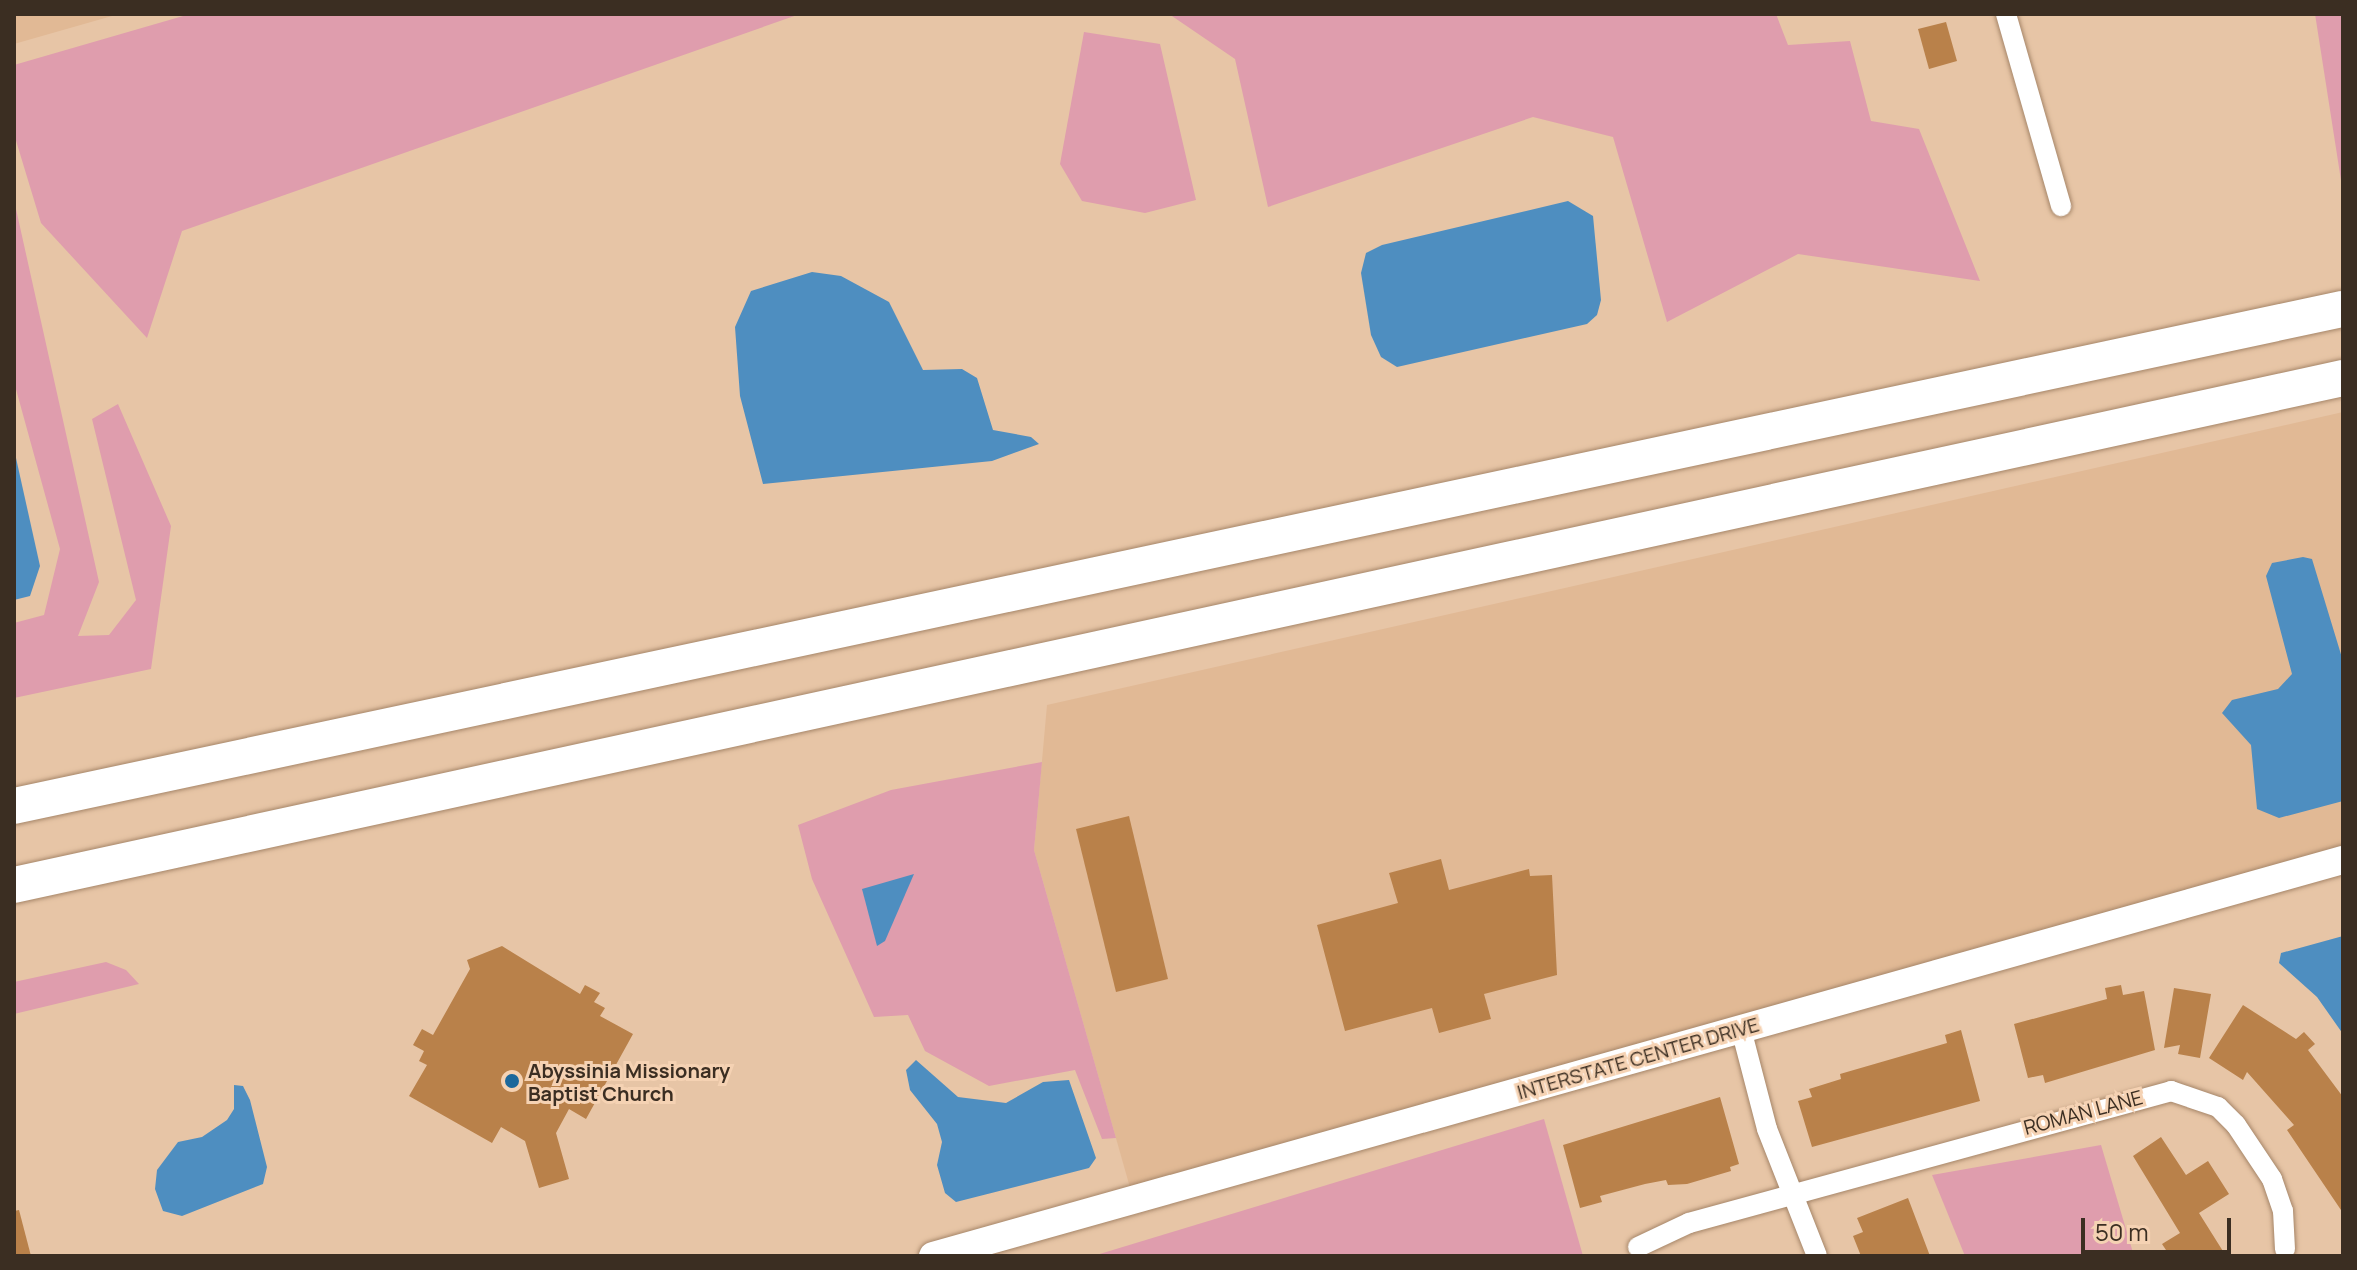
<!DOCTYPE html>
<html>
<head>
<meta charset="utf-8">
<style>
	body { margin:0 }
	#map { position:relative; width:2357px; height:1270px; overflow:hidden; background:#e7c5a6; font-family:Manrope,sans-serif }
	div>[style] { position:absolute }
	.built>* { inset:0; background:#e1b995 }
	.green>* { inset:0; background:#df9dad }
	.water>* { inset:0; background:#4e8ec0 }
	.building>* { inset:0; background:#b9814a }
	.roads { filter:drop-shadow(0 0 2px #a68669) drop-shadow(0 0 2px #a68669) }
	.street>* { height:20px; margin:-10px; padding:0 10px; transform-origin:10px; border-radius:10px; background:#fff }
	.secondary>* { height:28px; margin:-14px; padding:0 14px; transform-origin:14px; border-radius:14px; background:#fff }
	.highway>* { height:36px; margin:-18px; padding:0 18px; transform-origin:18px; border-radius:18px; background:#fff }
	.dots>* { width:22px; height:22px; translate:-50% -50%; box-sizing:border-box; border:4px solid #f5d2b3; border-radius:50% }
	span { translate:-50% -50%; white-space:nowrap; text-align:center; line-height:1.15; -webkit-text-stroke:6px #f5d2b3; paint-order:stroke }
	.street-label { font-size:20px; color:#3b2e22 }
	.poi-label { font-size:20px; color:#3b2e22; font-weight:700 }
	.left { translate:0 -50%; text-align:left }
	.frame { position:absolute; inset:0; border:16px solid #3b2e22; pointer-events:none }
	.scale { position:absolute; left:2081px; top:1218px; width:150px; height:36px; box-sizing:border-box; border:4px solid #3b2e22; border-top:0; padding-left:10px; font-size:24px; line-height:28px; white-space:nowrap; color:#3b2e22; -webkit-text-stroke:6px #f5d2b3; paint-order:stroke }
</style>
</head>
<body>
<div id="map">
	<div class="built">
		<i style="clip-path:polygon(14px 14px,119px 14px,14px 44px)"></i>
		<i style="clip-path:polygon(2343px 412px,2343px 847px,1131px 1191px,1034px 850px,1047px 705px)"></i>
	</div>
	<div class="green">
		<i style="clip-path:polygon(190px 14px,800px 14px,182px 231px,147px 338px,41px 223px,14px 134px,14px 65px)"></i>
		<i style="clip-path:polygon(1169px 14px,1776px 14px,1788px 45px,1850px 41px,1871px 121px,1919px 129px,1980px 281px,1798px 254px,1667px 322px,1613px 137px,1533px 117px,1268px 207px,1235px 59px)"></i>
		<i style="clip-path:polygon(2315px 14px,2343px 14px,2343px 193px)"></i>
		<i style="clip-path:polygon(1084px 32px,1160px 44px,1196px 200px,1145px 213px,1082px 201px,1060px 164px)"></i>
		<i style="clip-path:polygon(14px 200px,99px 582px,78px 636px,109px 635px,136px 600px,92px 419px,118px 404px,171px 526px,151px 669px,14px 698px,14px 623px,44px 615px,60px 549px,14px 382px)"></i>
		<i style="clip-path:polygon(1042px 762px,1034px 850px,1116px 1138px,1102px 1139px,1075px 1070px,989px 1086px,925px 1051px,908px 1015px,874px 1017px,812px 879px,798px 825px,891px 790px)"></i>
		<i style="clip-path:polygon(106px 962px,126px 970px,139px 984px,14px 1014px,14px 982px)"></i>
		<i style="clip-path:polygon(1544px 1119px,1583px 1256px,1093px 1256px)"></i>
		<i style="clip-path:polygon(2101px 1145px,2134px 1256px,1965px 1256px,1932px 1175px)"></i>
	</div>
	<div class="water">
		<i style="clip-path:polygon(1568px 201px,1593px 216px,1601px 300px,1597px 315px,1587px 324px,1397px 367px,1381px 357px,1371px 335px,1361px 273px,1366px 253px,1382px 245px)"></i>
		<i style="clip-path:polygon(812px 272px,841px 276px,889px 302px,923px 370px,962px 369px,977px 378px,993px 430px,1031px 437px,1039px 444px,992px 461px,763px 484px,740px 396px,735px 327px,751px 291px)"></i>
		<i style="clip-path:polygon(14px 449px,40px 566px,30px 596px,14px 600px)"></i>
		<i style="clip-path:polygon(2303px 557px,2312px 559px,2343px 661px,2343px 801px,2279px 818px,2257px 809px,2251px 745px,2222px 713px,2232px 700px,2278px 689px,2292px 674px,2266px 576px,2272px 563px)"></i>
		<i style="clip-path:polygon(914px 874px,885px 941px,877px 946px,862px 889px)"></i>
		<i style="clip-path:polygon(2343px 936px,2343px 1034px,2317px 997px,2279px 963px,2281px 953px)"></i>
		<i style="clip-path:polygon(916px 1060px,958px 1097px,1006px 1103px,1043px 1082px,1069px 1080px,1096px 1158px,1089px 1168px,956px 1202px,945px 1193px,937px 1165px,942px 1142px,937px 1124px,910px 1090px,906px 1070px)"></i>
		<i style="clip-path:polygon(234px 1085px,243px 1086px,250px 1100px,267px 1167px,263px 1184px,182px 1216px,163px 1211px,155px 1189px,157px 1170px,178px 1142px,202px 1137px,227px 1120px,234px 1109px)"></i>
	</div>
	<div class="building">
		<i style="clip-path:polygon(1946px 22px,1957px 61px,1929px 69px,1918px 29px)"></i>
		<i style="clip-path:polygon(1129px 816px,1168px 979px,1116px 992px,1076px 829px)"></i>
		<i style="clip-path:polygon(1441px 859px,1449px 890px,1529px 869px,1530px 876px,1552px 875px,1557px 975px,1484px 994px,1491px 1019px,1439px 1033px,1432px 1008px,1345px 1031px,1317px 925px,1398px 903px,1389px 873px)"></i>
		<i style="clip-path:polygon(502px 946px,580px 994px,585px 985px,600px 993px,594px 1002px,605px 1008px,600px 1016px,633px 1034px,586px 1119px,569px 1109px,556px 1133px,569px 1179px,539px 1188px,525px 1141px,501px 1127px,492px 1143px,409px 1096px,427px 1065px,419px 1061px,424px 1051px,413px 1045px,422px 1029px,433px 1035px,470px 969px,467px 960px)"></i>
		<i style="clip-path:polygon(2121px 985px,2123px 995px,2144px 991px,2155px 1050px,2045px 1083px,2043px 1075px,2028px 1078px,2014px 1024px,2107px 999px,2105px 988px)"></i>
		<i style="clip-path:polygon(2174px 988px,2211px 994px,2200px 1058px,2178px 1054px,2180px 1045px,2164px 1048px)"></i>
		<i style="clip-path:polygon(2243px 1005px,2296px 1039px,2304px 1032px,2315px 1044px,2308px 1050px,2343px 1097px,2343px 1213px,2287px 1130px,2294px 1125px,2247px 1072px,2243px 1080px,2209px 1058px)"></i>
		<i style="clip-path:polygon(1961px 1030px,1980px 1101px,1812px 1147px,1798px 1101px,1812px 1097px,1809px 1089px,1841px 1079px,1840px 1074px,1947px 1043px,1945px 1035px)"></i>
		<i style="clip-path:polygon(1720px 1097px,1739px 1164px,1730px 1167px,1731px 1171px,1687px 1184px,1668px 1185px,1666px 1180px,1645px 1184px,1600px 1196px,1602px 1202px,1580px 1208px,1563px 1145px)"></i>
		<i style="clip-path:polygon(2161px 1137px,2186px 1175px,2208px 1161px,2229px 1194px,2199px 1213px,2226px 1256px,2170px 1256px,2162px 1244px,2180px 1233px,2133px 1156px)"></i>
		<i style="clip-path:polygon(1908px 1198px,1930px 1256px,1861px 1256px,1853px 1236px,1863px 1232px,1857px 1218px)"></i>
		<i style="clip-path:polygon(19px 1210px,31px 1256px,14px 1256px,14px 1211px)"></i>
	</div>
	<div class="roads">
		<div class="street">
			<i style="left:2006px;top:14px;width:200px;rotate:74deg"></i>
			<i style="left:1741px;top:1029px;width:103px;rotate:75.4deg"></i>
			<i style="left:1767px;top:1129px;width:136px;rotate:68.5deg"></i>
			<i style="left:1638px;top:1247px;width:56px;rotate:-25.2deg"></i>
			<i style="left:1689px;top:1223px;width:500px;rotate:-15.3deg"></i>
			<i style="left:2171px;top:1091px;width:50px;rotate:18.8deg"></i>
			<i style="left:2218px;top:1107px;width:25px;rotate:45deg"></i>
			<i style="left:2236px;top:1125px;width:65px;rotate:56.3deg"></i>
			<i style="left:2272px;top:1179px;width:34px;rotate:71deg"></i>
			<i style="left:2283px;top:1211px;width:38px;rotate:87deg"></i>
		</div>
		<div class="secondary">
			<i style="left:933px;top:1256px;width:1465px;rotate:-15.69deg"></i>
		</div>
		<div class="highway">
			<i style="left:14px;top:806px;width:2381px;rotate:-12.05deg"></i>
			<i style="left:14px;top:885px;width:2384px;rotate:-12.28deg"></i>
		</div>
	</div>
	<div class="dots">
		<i style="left:512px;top:1081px;background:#1d689b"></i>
	</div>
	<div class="street-label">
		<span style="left:1638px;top:1058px;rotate:-16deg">INTERSTATE CENTER DRIVE</span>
		<span style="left:2083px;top:1112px;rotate:-15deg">ROMAN LANE</span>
	</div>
	<div class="poi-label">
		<span class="left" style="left:528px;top:1082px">Abyssinia Missionary<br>Baptist Church</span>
	</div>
	<div class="frame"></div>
	<div class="scale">50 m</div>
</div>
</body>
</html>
